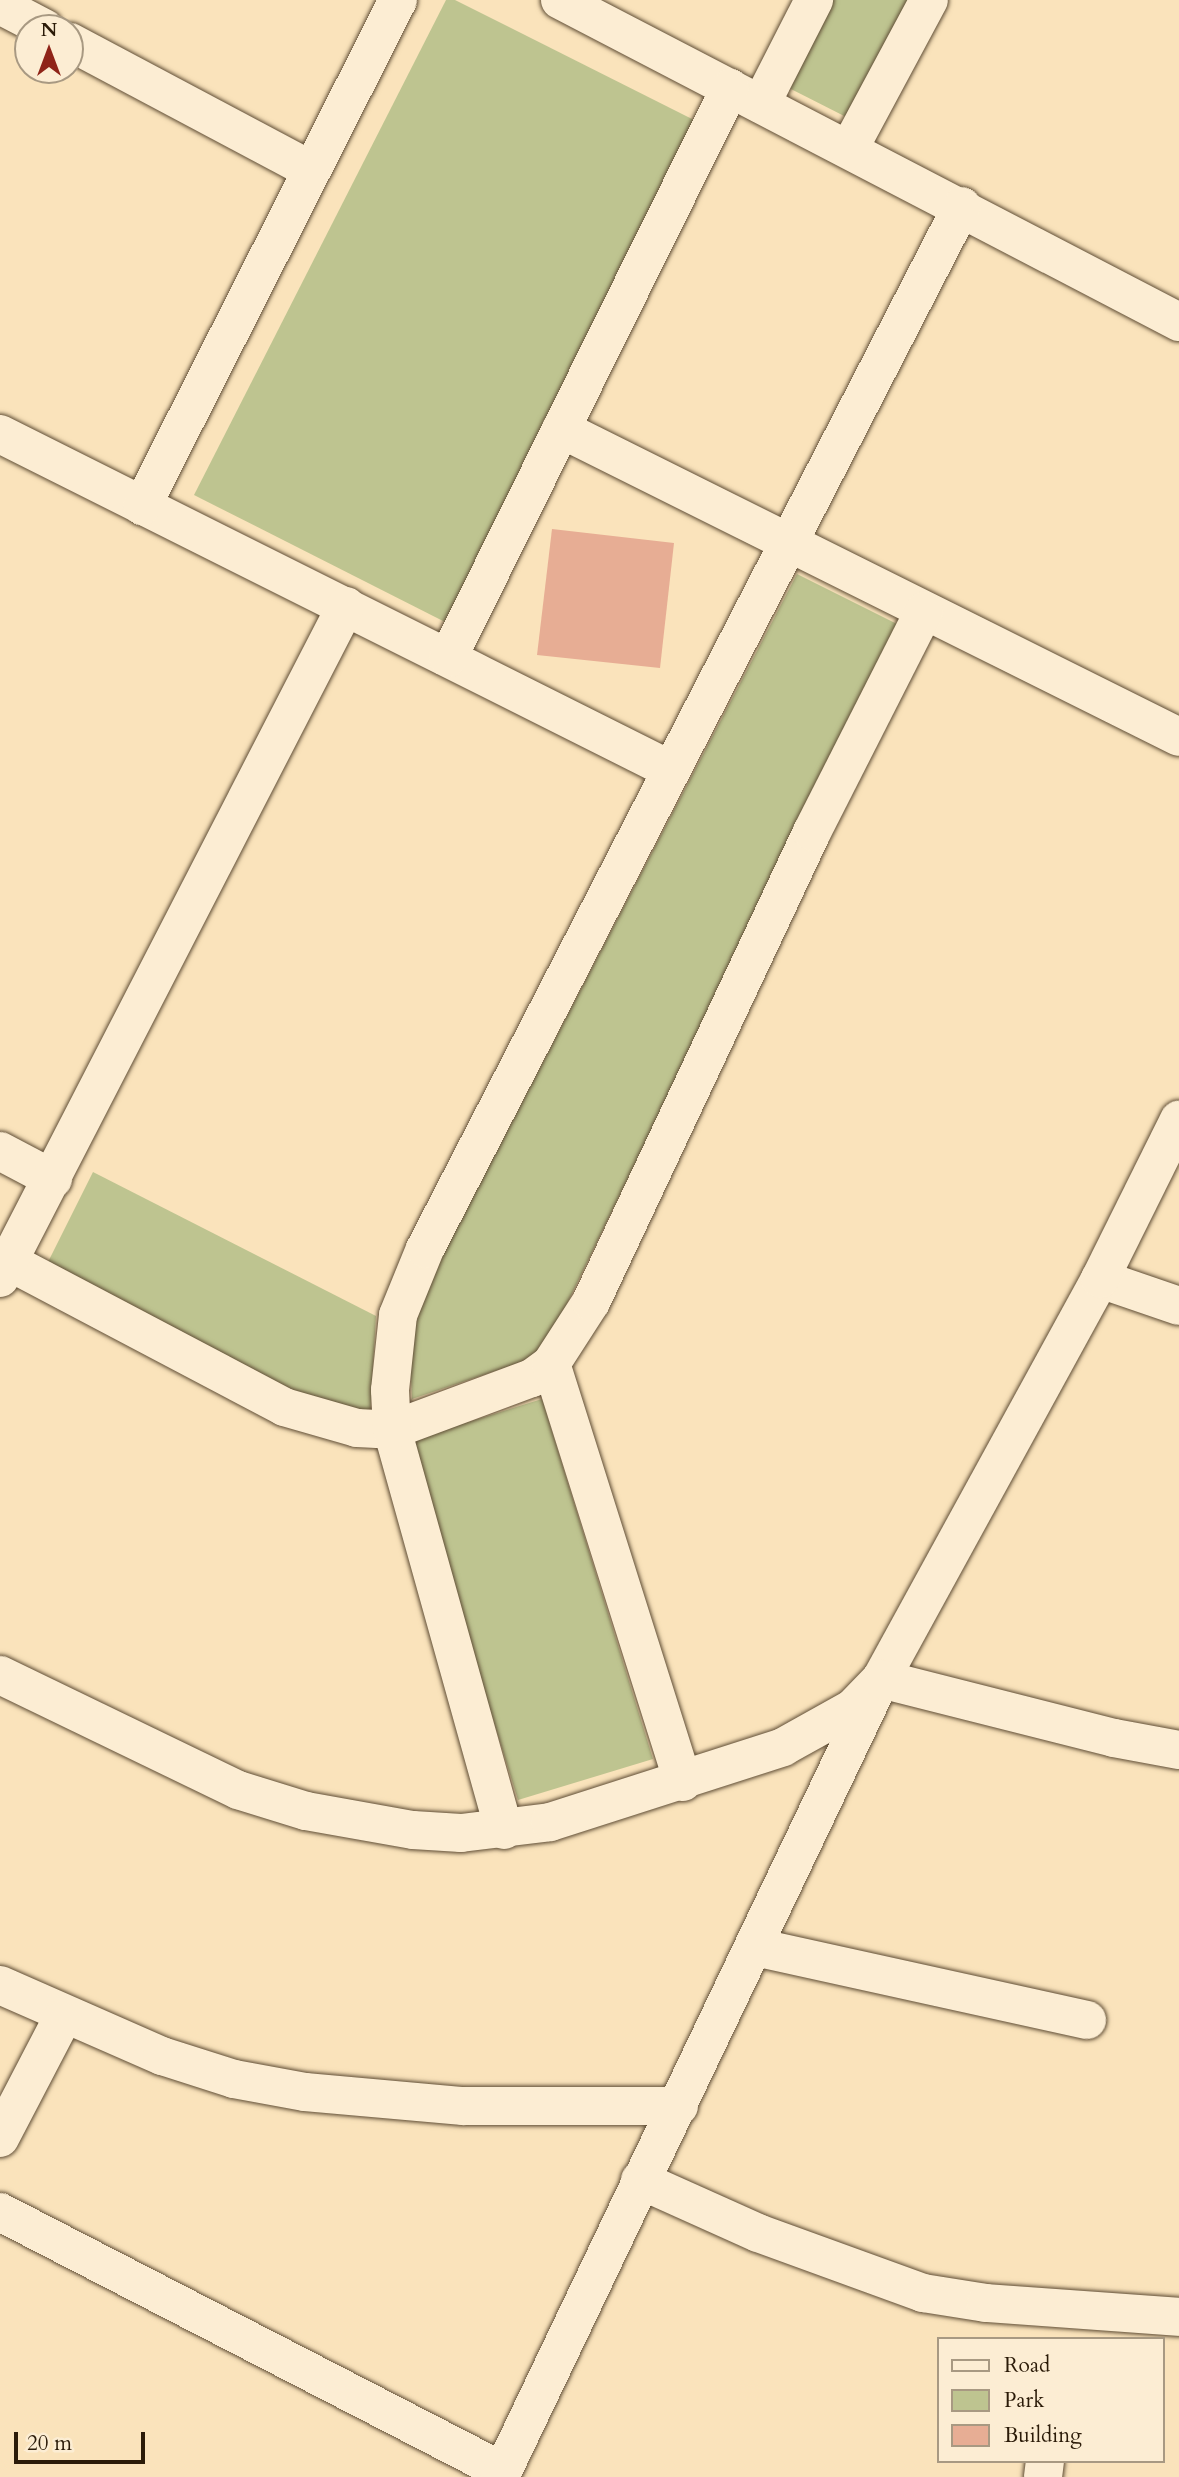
<!DOCTYPE html>
<html>
<head>
<meta charset="utf-8">
<style>
	body { margin:0 }
	#map { position:relative; width:1179px; height:2477px; overflow:hidden; background:#fae3bb; font-family:Cardo,serif }
	div>[style] { position:absolute }
	.green>* { inset:0; background:#bec490 }
	.building>* { inset:0; background:#e7ad94 }
	.roads { filter:drop-shadow(0 0 2px #5f4d35) drop-shadow(0 0 2px #5f4d35) }
	.minor>* { height:38px; margin:-19px; padding:0 19px; transform-origin:19px; border-radius:19px; background:#fcedd3 }
	span { translate:-50% -50%; white-space:nowrap; text-align:center; line-height:1.15; -webkit-text-stroke:7px #fcedd3; paint-order:stroke }
	.legend { position:absolute; left:937px; top:2337px; width:228px; height:126px; box-sizing:border-box; background:#fcedd3; border:2px solid #a89982; margin:0; padding:9px 12px; list-style:none; font-size:21px; color:#2b1b08 }
	.legend li { display:flex; align-items:center; gap:14px; height:35px }
	.legend b { width:35px; border:2px solid #a89982 }
	.north { position:absolute; left:14px; top:14px; width:70px; height:70px; box-sizing:border-box; background:#fcedd3; border:2px solid #a89982; border-radius:50%; rotate:0deg; font-size:19px; font-weight:700; line-height:28px; text-align:center; color:#2b1b08 }
	.north::after { content:''; display:block; margin:auto; width:24px; height:32px; background:#8f2418; clip-path:polygon(50% 0,100% 100%,50% 72%,0 100%) }
	.scale { position:absolute; left:14px; top:2432px; width:131px; height:32px; box-sizing:border-box; border:4px solid #2b1b08; border-top:0; padding-left:9px; font-size:21px; line-height:24px; white-space:nowrap; color:#2b1b08; -webkit-text-stroke:5px #fcedd3; paint-order:stroke }
</style>
</head>
<body>
<div id="map">
	<div class="green">
		<i style="clip-path:polygon(446px 0,455px 0,698px 122px,445px 622px,194px 495px)"></i>
		<i style="clip-path:polygon(829px 0,916px 0,854px 121px,785px 86px)"></i>
		<i style="clip-path:polygon(797px 574px,897px 624px,545px 1349px,525px 1361px,412px 1399px,410px 1356px,416px 1313px,428px 1283px)"></i>
		<i style="clip-path:polygon(93px 1172px,376px 1316px,370px 1415px,291px 1392px,46px 1266px)"></i>
		<i style="clip-path:polygon(542px 1399px,653px 1759px,518px 1800px,407px 1441px)"></i>
	</div>
	<div class="building">
		<i style="clip-path:polygon(552px 529px,674px 543px,660px 668px,537px 655px)"></i>
	</div>
	<div class="roads">
		<div class="minor">
			<i style="left:560px;top:0;width:698px;rotate:27.48deg"></i>
			<i style="left:0;top:5px;width:50px;rotate:27.6deg"></i>
			<i style="left:70px;top:42px;width:273px;rotate:28deg"></i>
			<i style="left:761px;top:104px;width:117px;rotate:-63deg"></i>
			<i style="left:849px;top:149px;width:169px;rotate:-61.8deg"></i>
			<i style="left:561px;top:429px;width:690px;rotate:26.49deg"></i>
			<i style="left:0;top:434px;width:748px;rotate:26.6deg"></i>
			<i style="left:142px;top:506px;width:567px;rotate:-63.16deg"></i>
			<i style="left:448px;top:658px;width:636px;rotate:-63.68deg"></i>
			<i style="left:0;top:1151px;width:60px;rotate:27.8deg"></i>
			<i style="left:0;top:1257px;width:321px;rotate:27.8deg"></i>
			<i style="left:284px;top:1407px;width:76px;rotate:16deg"></i>
			<i style="left:357px;top:1428px;width:35px;rotate:3deg"></i>
			<i style="left:392px;top:1430px;width:149px;rotate:-20.4deg"></i>
			<i style="left:532px;top:1378px;width:24px;rotate:-36deg"></i>
			<i style="left:0;top:1278px;width:756px;rotate:-62.76deg"></i>
			<i style="left:1100px;top:1279px;width:83px;rotate:18.9deg"></i>
			<i style="left:0;top:1675px;width:264px;rotate:25.8deg"></i>
			<i style="left:238px;top:1790px;width:71px;rotate:17.2deg"></i>
			<i style="left:306px;top:1811px;width:109px;rotate:10.1deg"></i>
			<i style="left:413px;top:1830px;width:48px;rotate:3.6deg"></i>
			<i style="left:461px;top:1833px;width:90px;rotate:-7deg"></i>
			<i style="left:550px;top:1822px;width:245px;rotate:-17.8deg"></i>
			<i style="left:783px;top:1747px;width:80px;rotate:-29.1deg"></i>
			<i style="left:853px;top:1708px;width:40px;rotate:-46deg"></i>
			<i style="left:881px;top:1679px;width:456px;rotate:-61.3deg"></i>
			<i style="left:1100px;top:1279px;width:178px;rotate:-63.6deg"></i>
			<i style="left:683px;top:1782px;width:438px;rotate:-107.5deg"></i>
			<i style="left:551px;top:1364px;width:74px;rotate:-57.2deg"></i>
			<i style="left:591px;top:1302px;width:519px;rotate:-64.82deg"></i>
			<i style="left:812px;top:832px;width:248px;rotate:-63.1deg"></i>
			<i style="left:504px;top:1830px;width:415px;rotate:-105.6deg"></i>
			<i style="left:392px;top:1430px;width:40px;rotate:-92.9deg"></i>
			<i style="left:390px;top:1390px;width:75px;rotate:-83.9deg"></i>
			<i style="left:398px;top:1315px;width:71px;rotate:-67.8deg"></i>
			<i style="left:425px;top:1249px;width:1173px;rotate:-62.76deg"></i>
			<i style="left:755px;top:1947px;width:340px;rotate:12.4deg"></i>
			<i style="left:0;top:1985px;width:177px;rotate:23.7deg"></i>
			<i style="left:162px;top:2056px;width:76px;rotate:17.7deg"></i>
			<i style="left:234px;top:2079px;width:72px;rotate:10.4deg"></i>
			<i style="left:305px;top:2092px;width:159px;rotate:5.1deg"></i>
			<i style="left:463px;top:2106px;width:216px"></i>
			<i style="left:0;top:2138px;width:136px;rotate:-62.5deg"></i>
			<i style="left:640px;top:2180px;width:129px;rotate:24.2deg"></i>
			<i style="left:758px;top:2233px;width:176px;rotate:20deg"></i>
			<i style="left:923px;top:2293px;width:64px;rotate:9deg"></i>
			<i style="left:986px;top:2303px;width:194px;rotate:4.1deg"></i>
			<i style="left:0;top:2212px;width:565px;rotate:27.29deg"></i>
			<i style="left:500px;top:2477px;width:884px;rotate:-64.48deg"></i>
			<i style="left:881px;top:1679px;width:240px;rotate:14.2deg"></i>
			<i style="left:1114px;top:1738px;width:66px;rotate:10.5deg"></i>
			<i style="left:1043px;top:2477px;width:16px;rotate:-83deg"></i>
		</div>
	</div>
	<ul class="legend">
	<li><b style="height:9px;background:#fcedd3"></b>Road</li>
	<li><b style="height:19px;background:#bec490"></b>Park</li>
	<li><b style="height:19px;background:#e7ad94"></b>Building</li>
	</ul>
	<div class="north">N</div>
	<div class="scale">20 m</div>
</div>
</body>
</html>
